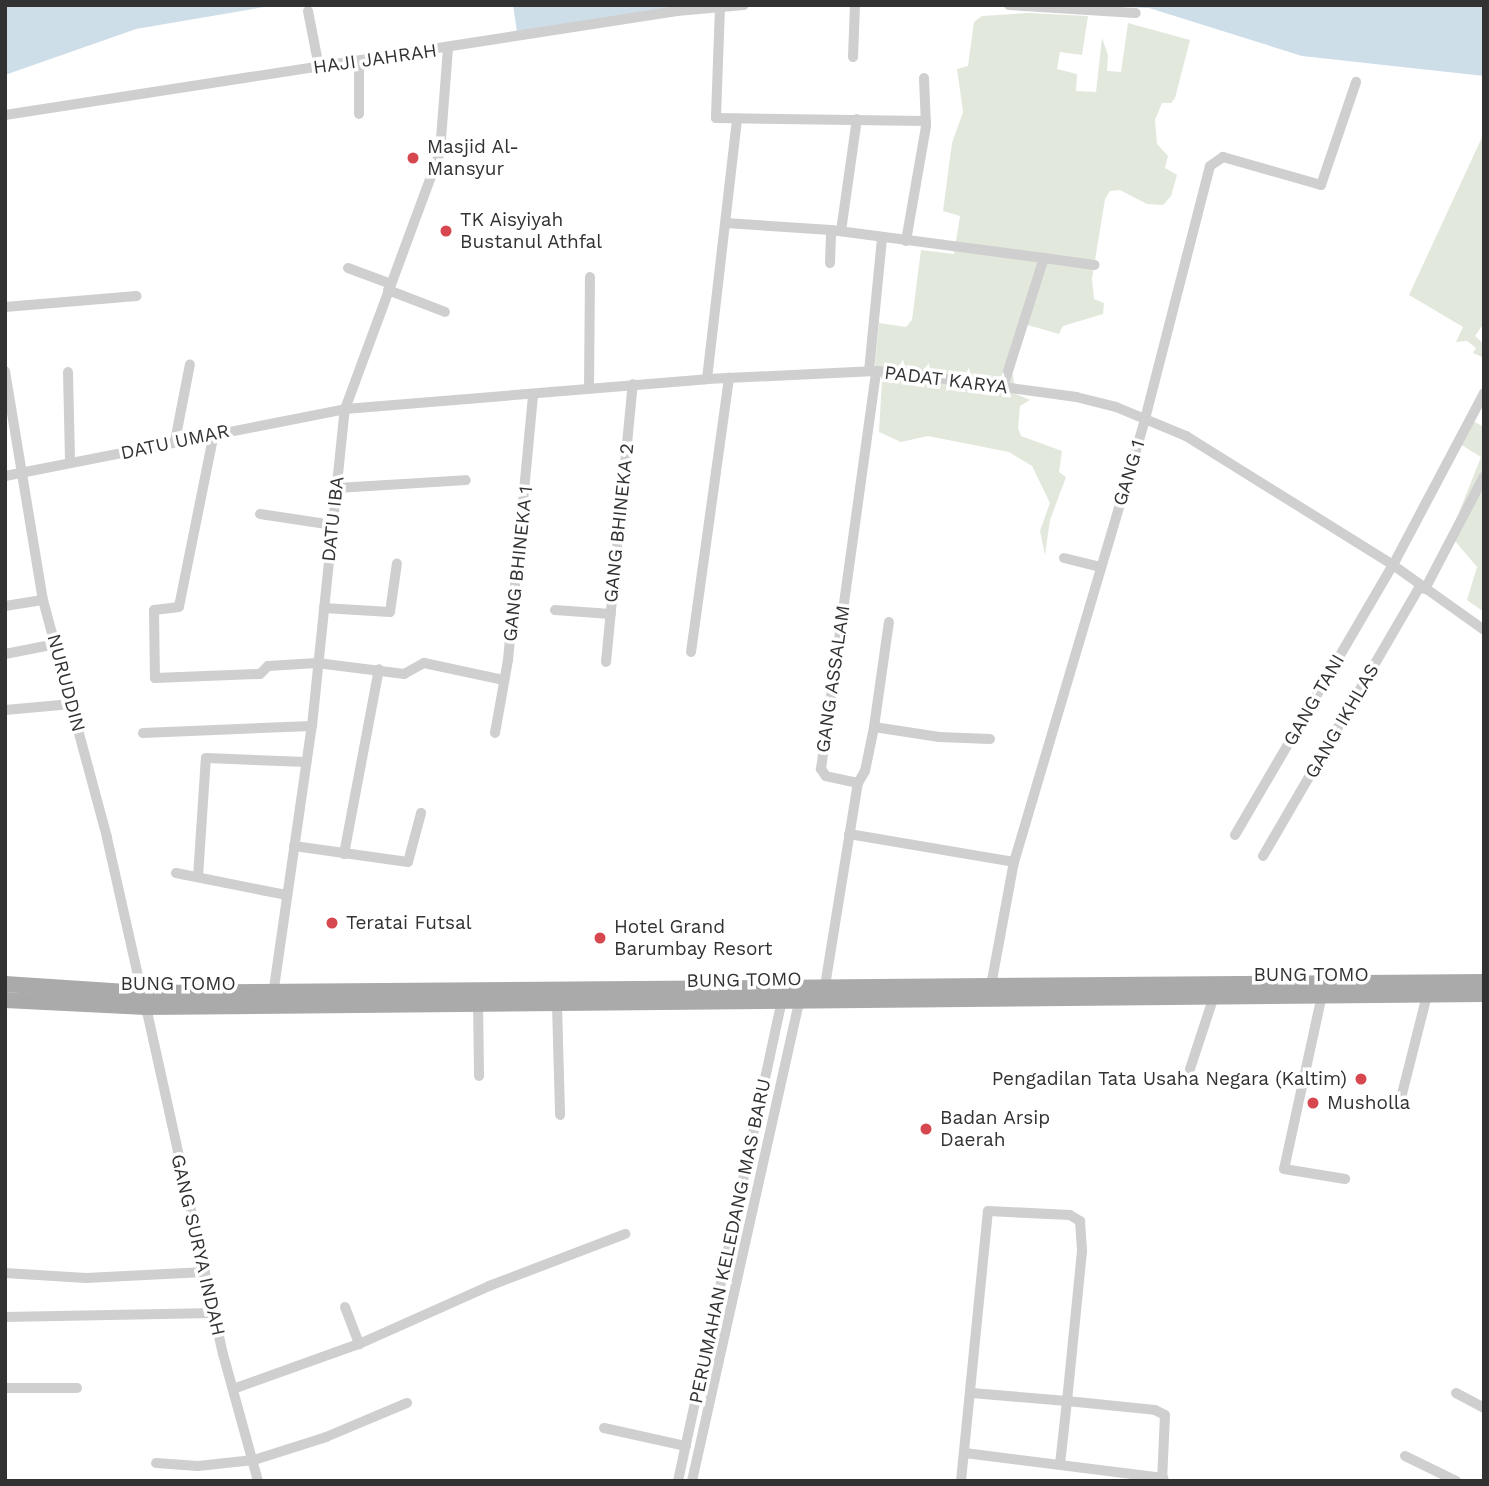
<!DOCTYPE html>
<html>
<head>
<meta charset="utf-8">
<style>
	body { margin:0 }
	#map { position:relative; width:1489px; height:1486px; overflow:hidden; background:#fff; font-family:"Work Sans",sans-serif }
	div>[style] { position:absolute }
	.green>* { inset:0; background:#e2e8dc }
	.water>* { inset:0; background:#cedee9 }
	.street>* { height:10px; margin:-5px; padding:0 5px; transform-origin:5px; border-radius:5px; background:#cfcfcf }
	.primary>* { height:16px; margin:-8px; padding:0 8px; transform-origin:8px; border-radius:8px; background:#aaa }
	.dots>* { width:19px; height:19px; translate:-50% -50%; box-sizing:border-box; border:4px solid #fff; border-radius:50% }
	span { translate:-50% -50%; white-space:nowrap; text-align:center; line-height:1.15; -webkit-text-stroke:7px #fff; paint-order:stroke }
	.street-label { font-size:19px; color:#323232 }
	.poi-label { font-size:19px; color:#323232 }
	.left { translate:0 -50%; text-align:left }
	.right { translate:-100% -50%; text-align:right }
	.frame { position:absolute; inset:0; border:7px solid #323232; pointer-events:none }
</style>
</head>
<body>
<div id="map">
	<div class="green">
		<i style="clip-path:polygon(1029px 13px,1088px 16px,1082px 55px,1060px 52px,1057px 69px,1077px 74px,1076px 91px,1096px 92px,1102px 38px,1108px 55px,1107px 71px,1121px 72px,1128px 23px,1190px 40px,1175px 98px,1171px 103px,1162px 103px,1155px 120px,1157px 144px,1168px 156px,1165px 168px,1177px 175px,1171px 196px,1163px 205px,1147px 204px,1120px 190px,1110px 191px,1105px 199px,1092px 279px,1094px 299px,1104px 303px,1103px 314px,1063px 326px,1059px 334px,1024px 324px,1012px 371px,1016px 394px,1030px 400px,1020px 406px,1018px 428px,1021px 436px,1062px 451px,1059px 472px,1066px 477px,1050px 520px,1045px 555px,1040px 531px,1050px 503px,1032px 466px,1009px 452px,928px 436px,901px 442px,879px 432px,882px 380px,875px 364px,879px 323px,906px 327px,912px 320px,921px 250px,954px 254px,960px 216px,943px 211px,952px 143px,963px 112px,957px 69px,968px 66px,974px 22px,982px 16px)"></i>
		<i style="clip-path:polygon(1484px 133px,1484px 323px,1475px 336px,1484px 344px,1484px 358px,1473px 353px,1476px 348px,1467px 341px,1456px 342px,1463px 327px,1409px 295px)"></i>
		<i style="clip-path:polygon(1471px 420px,1484px 427px,1484px 612px,1467px 600px,1477px 567px,1450px 535px,1481px 457px,1460px 444px)"></i>
	</div>
	<div class="water">
		<i style="clip-path:polygon(5px 5px,276px 5px,136px 29px,5px 75px)"></i>
		<i style="clip-path:polygon(513px 5px,721px 5px,662px 9px,517px 32px)"></i>
		<i style="clip-path:polygon(1082px 5px,1484px 5px,1484px 76px,1302px 56px,1149px 8px)"></i>
	</div>
	<div class="street">
		<i style="left:1009px;top:5px;width:127px;rotate:3.6deg"></i>
		<i style="left:720px;top:7px;width:111px;rotate:92.1deg"></i>
		<i style="left:716px;top:118px;width:210px;rotate:0.8deg"></i>
		<i style="left:308px;top:11px;width:57px;rotate:78.9deg"></i>
		<i style="left:853px;top:57px;width:52px;rotate:-87.8deg"></i>
		<i style="left:359px;top:114px;width:53px;rotate:-90deg"></i>
		<i style="left:5px;top:115px;width:680px;rotate:-8.8deg"></i>
		<i style="left:677px;top:11px;width:67px;rotate:-5.1deg"></i>
		<i style="left:726px;top:223px;width:105px;rotate:3.8deg"></i>
		<i style="left:831px;top:230px;width:215px;rotate:7.5deg"></i>
		<i style="left:841px;top:231px;width:113px;rotate:-81.9deg"></i>
		<i style="left:906px;top:241px;width:117px;rotate:-80.1deg"></i>
		<i style="left:926px;top:126px;width:48px;rotate:-92.4deg"></i>
		<i style="left:830px;top:263px;width:33px;rotate:-88deg"></i>
		<i style="left:348px;top:268px;width:46px;rotate:20.4deg"></i>
		<i style="left:388px;top:290px;width:61px;rotate:21.1deg"></i>
		<i style="left:5px;top:307px;width:132px;rotate:-4.8deg"></i>
		<i style="left:5px;top:371px;width:232px;rotate:80.6deg"></i>
		<i style="left:43px;top:600px;width:246px;rotate:74.9deg"></i>
		<i style="left:107px;top:838px;width:159px;rotate:77.3deg"></i>
		<i style="left:869px;top:371px;width:134px;rotate:-84.4deg"></i>
		<i style="left:68px;top:372px;width:91px;rotate:88.7deg"></i>
		<i style="left:707px;top:379px;width:262px;rotate:-83.4deg"></i>
		<i style="left:1003px;top:387px;width:135px;rotate:-72.4deg"></i>
		<i style="left:1044px;top:258px;width:51px;rotate:7.8deg"></i>
		<i style="left:589px;top:388px;width:111px;rotate:-89.5deg"></i>
		<i style="left:214px;top:433px;width:177px;rotate:101.4deg"></i>
		<i style="left:179px;top:607px;width:25px;rotate:173deg"></i>
		<i style="left:154px;top:610px;width:68px;rotate:89.2deg"></i>
		<i style="left:155px;top:678px;width:105px;rotate:-2.2deg"></i>
		<i style="left:260px;top:674px;width:11px;rotate:-45deg"></i>
		<i style="left:268px;top:666px;width:49px;rotate:-3.5deg"></i>
		<i style="left:317px;top:663px;width:88px;rotate:7.2deg"></i>
		<i style="left:404px;top:674px;width:23px;rotate:-29deg"></i>
		<i style="left:424px;top:663px;width:82px;rotate:12deg"></i>
		<i style="left:175px;top:441px;width:78px;rotate:-79deg"></i>
		<i style="left:5px;top:476px;width:347px;rotate:-11.1deg"></i>
		<i style="left:345px;top:409px;width:363px;rotate:-4.7deg"></i>
		<i style="left:707px;top:379px;width:169px;rotate:-2.7deg"></i>
		<i style="left:876px;top:371px;width:40px;rotate:5.7deg"></i>
		<i style="left:916px;top:375px;width:162px;rotate:7.8deg"></i>
		<i style="left:1076px;top:397px;width:41px;rotate:14deg"></i>
		<i style="left:1116px;top:407px;width:76px;rotate:22.5deg"></i>
		<i style="left:1186px;top:436px;width:244px;rotate:31.9deg"></i>
		<i style="left:1393px;top:565px;width:112px;rotate:35.5deg"></i>
		<i style="left:337px;top:488px;width:129px;rotate:-3.5deg"></i>
		<i style="left:260px;top:514px;width:74px;rotate:8.6deg"></i>
		<i style="left:1064px;top:558px;width:37px;rotate:14deg"></i>
		<i style="left:1425px;top:589px;width:127px;rotate:-62.4deg"></i>
		<i style="left:5px;top:606px;width:38px;rotate:-9deg"></i>
		<i style="left:324px;top:608px;width:66px;rotate:3.5deg"></i>
		<i style="left:390px;top:612px;width:49px;rotate:-81.9deg"></i>
		<i style="left:555px;top:610px;width:56px;rotate:4.1deg"></i>
		<i style="left:691px;top:652px;width:277px;rotate:-82.1deg"></i>
		<i style="left:5px;top:654px;width:52px;rotate:-11.1deg"></i>
		<i style="left:606px;top:662px;width:279px;rotate:-84.5deg"></i>
		<i style="left:5px;top:710px;width:67px;rotate:-5.1deg"></i>
		<i style="left:874px;top:727px;width:66px;rotate:8.7deg"></i>
		<i style="left:939px;top:737px;width:51px;rotate:2.2deg"></i>
		<i style="left:143px;top:733px;width:169px;rotate:-2.4deg"></i>
		<i style="left:495px;top:733px;width:74px;rotate:-79.9deg"></i>
		<i style="left:508px;top:660px;width:267px;rotate:-84.6deg"></i>
		<i style="left:858px;top:783px;width:14px;rotate:-60deg"></i>
		<i style="left:865px;top:771px;width:45px;rotate:-78.4deg"></i>
		<i style="left:874px;top:727px;width:106px;rotate:-81.9deg"></i>
		<i style="left:849px;top:834px;width:167px;rotate:9.6deg"></i>
		<i style="left:1235px;top:835px;width:313px;rotate:-59.7deg"></i>
		<i style="left:1393px;top:565px;width:195px;rotate:-62.1deg"></i>
		<i style="left:294px;top:846px;width:115px;rotate:8deg"></i>
		<i style="left:408px;top:862px;width:51px;rotate:-75.1deg"></i>
		<i style="left:344px;top:854px;width:188px;rotate:-79.3deg"></i>
		<i style="left:1263px;top:856px;width:312px;rotate:-59.8deg"></i>
		<i style="left:176px;top:873px;width:112px;rotate:11.3deg"></i>
		<i style="left:198px;top:877px;width:119px;rotate:-86.2deg"></i>
		<i style="left:206px;top:758px;width:100px;rotate:2.3deg"></i>
		<i style="left:990px;top:991px;width:131px;rotate:-79.5deg"></i>
		<i style="left:1014px;top:862px;width:462px;rotate:-73.5deg"></i>
		<i style="left:1145px;top:419px;width:261px;rotate:-75.6deg"></i>
		<i style="left:1210px;top:166px;width:16px;rotate:-35deg"></i>
		<i style="left:1223px;top:157px;width:102px;rotate:15.9deg"></i>
		<i style="left:1321px;top:185px;width:109px;rotate:-71.2deg"></i>
		<i style="left:824px;top:992px;width:212px;rotate:-80.8deg"></i>
		<i style="left:858px;top:783px;width:33px;rotate:-168deg"></i>
		<i style="left:826px;top:776px;width:9px;rotate:-126deg"></i>
		<i style="left:821px;top:769px;width:402px;rotate:-82.1deg"></i>
		<i style="left:273px;top:995px;width:272px;rotate:-81.8deg"></i>
		<i style="left:312px;top:726px;width:319px;rotate:-84.1deg"></i>
		<i style="left:345px;top:409px;width:274px;rotate:-69.7deg"></i>
		<i style="left:440px;top:152px;width:103px;rotate:-85.6deg"></i>
		<i style="left:1322px;top:995px;width:178px;rotate:102.3deg"></i>
		<i style="left:1284px;top:1169px;width:62px;rotate:9.3deg"></i>
		<i style="left:478px;top:1001px;width:75px;rotate:89.2deg"></i>
		<i style="left:557px;top:1005px;width:110px;rotate:88.4deg"></i>
		<i style="left:146px;top:1007px;width:355px;rotate:77.5deg"></i>
		<i style="left:223px;top:1354px;width:132px;rotate:74.6deg"></i>
		<i style="left:1190px;top:1069px;width:77px;rotate:-71.8deg"></i>
		<i style="left:1401px;top:1098px;width:106px;rotate:-75.8deg"></i>
		<i style="left:5px;top:1273px;width:81px;rotate:3.5deg"></i>
		<i style="left:86px;top:1278px;width:119px;rotate:-2.9deg"></i>
		<i style="left:345px;top:1307px;width:40px;rotate:69deg"></i>
		<i style="left:5px;top:1317px;width:209px;rotate:-1.1deg"></i>
		<i style="left:5px;top:1388px;width:72px"></i>
		<i style="left:233px;top:1389px;width:134px;rotate:-19.7deg"></i>
		<i style="left:359px;top:1344px;width:142px;rotate:-24deg"></i>
		<i style="left:489px;top:1286px;width:146px;rotate:-20.9deg"></i>
		<i style="left:972px;top:1393px;width:95px;rotate:4.8deg"></i>
		<i style="left:1067px;top:1401px;width:63px;rotate:96.3deg"></i>
		<i style="left:1456px;top:1393px;width:32px;rotate:28deg"></i>
		<i style="left:604px;top:1428px;width:84px;rotate:12.4deg"></i>
		<i style="left:965px;top:1453px;width:200px;rotate:7.2deg"></i>
		<i style="left:1405px;top:1456px;width:57px;rotate:26.1deg"></i>
		<i style="left:156px;top:1463px;width:42px;rotate:4.1deg"></i>
		<i style="left:198px;top:1466px;width:56px;rotate:-6.1deg"></i>
		<i style="left:254px;top:1460px;width:76px;rotate:-17.7deg"></i>
		<i style="left:326px;top:1437px;width:88px;rotate:-22.8deg"></i>
		<i style="left:678px;top:1481px;width:496px;rotate:-77.8deg"></i>
		<i style="left:692px;top:1481px;width:497px;rotate:-77.4deg"></i>
		<i style="left:961px;top:1481px;width:271px;rotate:-84.3deg"></i>
		<i style="left:988px;top:1211px;width:82px;rotate:2.8deg"></i>
		<i style="left:1070px;top:1215px;width:12px;rotate:31deg"></i>
		<i style="left:1080px;top:1221px;width:30px;rotate:86deg"></i>
		<i style="left:1082px;top:1251px;width:151px;rotate:95.7deg"></i>
		<i style="left:1067px;top:1401px;width:88px;rotate:5.8deg"></i>
		<i style="left:1155px;top:1410px;width:11px;rotate:27deg"></i>
		<i style="left:1165px;top:1415px;width:66px;rotate:92.6deg"></i>
	</div>
	<div class="primary">
		<i style="left:5px;top:984px;width:137px;rotate:3.8deg"></i>
		<i style="left:142px;top:993px;width:1342px;rotate:-0.47deg"></i>
		<i style="left:5px;top:1000px;width:141px;rotate:2.8deg"></i>
		<i style="left:146px;top:1007px;width:1338px;rotate:-0.56deg"></i>
	</div>
	<div class="dots">
		<i style="left:413px;top:158px;background:#d6474f"></i>
		<i style="left:446px;top:231px;background:#d6474f"></i>
		<i style="left:332px;top:923px;background:#d6474f"></i>
		<i style="left:600px;top:938px;background:#d6474f"></i>
		<i style="left:1361px;top:1079px;background:#d6474f"></i>
		<i style="left:1313px;top:1103px;background:#d6474f"></i>
		<i style="left:926px;top:1129px;background:#d6474f"></i>
	</div>
	<div class="street-label">
		<span style="left:375px;top:59px;rotate:-8deg">HAJI JAHRAH</span>
		<span style="left:946px;top:380px;rotate:7deg">PADAT KARYA</span>
		<span style="left:175px;top:442px;rotate:-12deg">DATU UMAR</span>
		<span style="left:1129px;top:473px;rotate:-73deg">GANG 1</span>
		<span style="left:333px;top:519px;rotate:-84deg">DATU IBA</span>
		<span style="left:619px;top:523px;rotate:-84deg">GANG BHINEKA 2</span>
		<span style="left:518px;top:564px;rotate:-84deg">GANG BHINEKA 1</span>
		<span style="left:833px;top:679px;rotate:-82deg">GANG ASSALAM</span>
		<span style="left:66px;top:683px;rotate:75deg">NURUDDIN</span>
		<span style="left:1314px;top:700px;rotate:-60deg">GANG TANI</span>
		<span style="left:1342px;top:721px;rotate:-60deg">GANG IKHLAS</span>
		<span style="left:1311px;top:975px">BUNG TOMO</span>
		<span style="left:744px;top:980px;rotate:-1deg">BUNG TOMO</span>
		<span style="left:178px;top:984px">BUNG TOMO</span>
		<span style="left:730px;top:1241px;rotate:-78deg">PERUMAHAN KELEDANG MAS BARU</span>
		<span style="left:198px;top:1245px;rotate:77deg">GANG SURYA INDAH</span>
	</div>
	<div class="poi-label">
		<span class="left" style="left:427px;top:158px">Masjid Al-<br>Mansyur</span>
		<span class="left" style="left:460px;top:231px">TK Aisyiyah<br>Bustanul Athfal</span>
		<span class="left" style="left:346px;top:923px">Teratai Futsal</span>
		<span class="left" style="left:614px;top:938px">Hotel Grand<br>Barumbay Resort</span>
		<span class="right" style="left:1347px;top:1079px">Pengadilan Tata Usaha Negara (Kaltim)</span>
		<span class="left" style="left:1327px;top:1103px">Musholla</span>
		<span class="left" style="left:940px;top:1129px">Badan Arsip<br>Daerah</span>
	</div>
	<div class="frame"></div>
</div>
</body>
</html>
